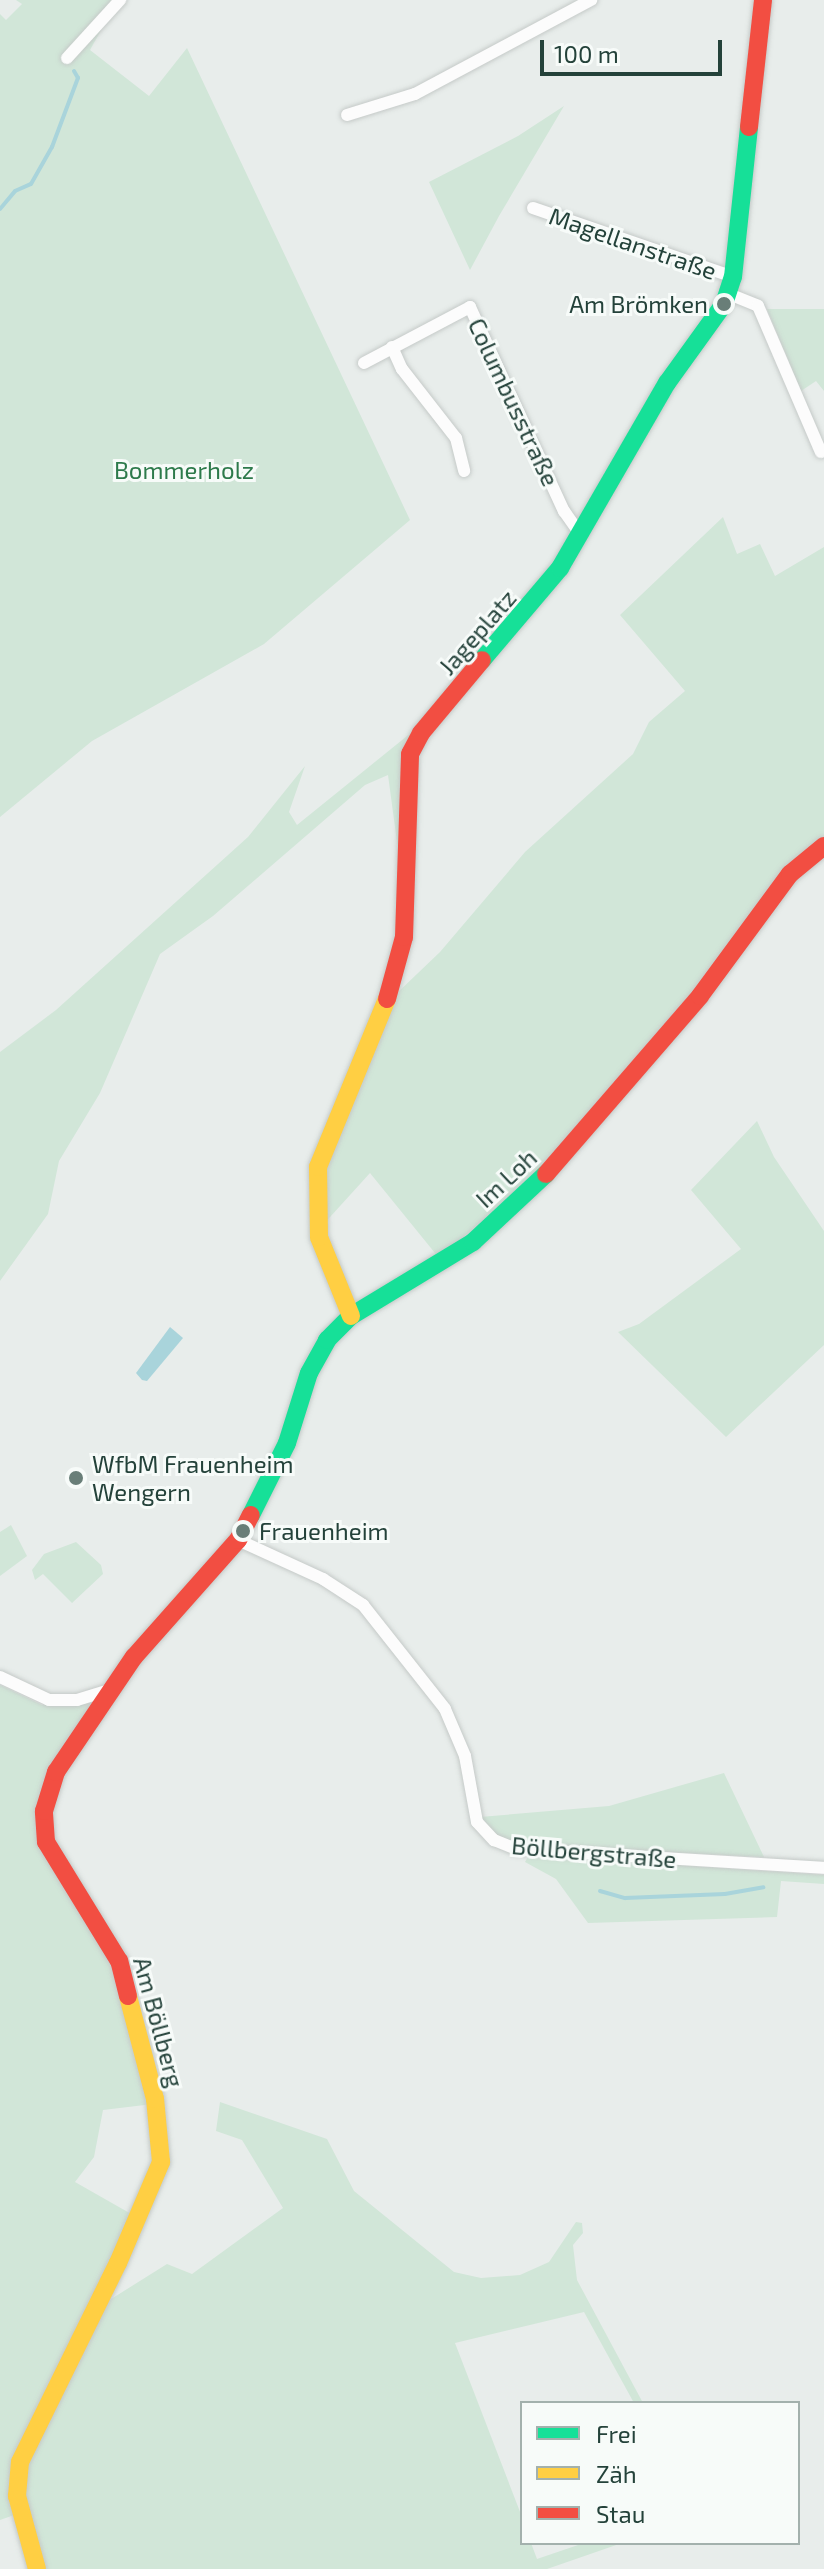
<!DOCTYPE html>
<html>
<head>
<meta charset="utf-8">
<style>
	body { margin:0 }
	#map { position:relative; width:824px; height:2569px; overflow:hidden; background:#e8edeb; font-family:"Exo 2",sans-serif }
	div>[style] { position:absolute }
	.green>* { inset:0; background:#d1e6d8 }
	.water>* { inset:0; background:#a9d4db }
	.stream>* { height:4px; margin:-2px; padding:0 2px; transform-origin:2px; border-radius:2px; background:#a9d4db }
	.roads { filter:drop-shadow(0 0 2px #c5cac8) drop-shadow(0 0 2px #c5cac8) }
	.street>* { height:12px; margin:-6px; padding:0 6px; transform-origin:6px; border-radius:6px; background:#fcfcfc }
	.fast>* { height:18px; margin:-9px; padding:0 9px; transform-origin:9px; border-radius:9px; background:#16e098 }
	.slow>* { height:18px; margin:-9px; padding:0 9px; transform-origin:9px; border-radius:9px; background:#ffcf43 }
	.jam>* { height:18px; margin:-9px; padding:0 9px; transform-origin:9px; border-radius:9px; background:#f24e42 }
	.dots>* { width:22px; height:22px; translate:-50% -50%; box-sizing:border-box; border:4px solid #f7fbf9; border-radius:50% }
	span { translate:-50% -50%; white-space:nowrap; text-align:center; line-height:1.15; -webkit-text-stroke:6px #f7fbf9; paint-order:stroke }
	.street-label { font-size:24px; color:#24423a }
	.poi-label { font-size:24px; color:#24423a }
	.right { translate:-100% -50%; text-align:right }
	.left { translate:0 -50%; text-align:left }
	.park-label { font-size:24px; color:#2d7a4b }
	.legend { position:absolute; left:520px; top:2401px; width:280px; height:144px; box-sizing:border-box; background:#f7fbf9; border:2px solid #a3b1ad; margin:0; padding:10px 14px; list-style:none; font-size:24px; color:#24423a }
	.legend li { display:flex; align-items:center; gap:16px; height:40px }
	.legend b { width:40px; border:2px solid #a3b1ad }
	.scale { position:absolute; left:540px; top:40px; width:182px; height:36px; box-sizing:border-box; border:4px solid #24423a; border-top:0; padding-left:10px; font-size:24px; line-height:28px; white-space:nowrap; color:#24423a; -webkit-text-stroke:6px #f7fbf9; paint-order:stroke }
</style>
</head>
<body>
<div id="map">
	<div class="green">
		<i style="clip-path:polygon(16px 0,118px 0,90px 50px,149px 96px,187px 48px,410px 520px,264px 644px,92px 741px,0 817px,0 14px,6px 20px,22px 4px)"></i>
		<i style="clip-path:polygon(564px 106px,499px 216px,470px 270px,429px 182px,518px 136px)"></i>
		<i style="clip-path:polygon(767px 309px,824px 309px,824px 391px,816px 381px,801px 391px)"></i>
		<i style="clip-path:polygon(723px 517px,737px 554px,760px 544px,775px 576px,824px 547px,824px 842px,563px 1150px,439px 1258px,370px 1173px,321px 1227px,322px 1171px,395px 995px,440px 952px,525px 852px,633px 754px,649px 722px,685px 691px,620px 615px)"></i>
		<i style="clip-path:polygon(412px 732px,402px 879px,388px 775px,365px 785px,213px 916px,160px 954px,100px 1093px,59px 1161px,48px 1214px,0 1281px,0 1052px,56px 1010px,248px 837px,305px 766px,289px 812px,297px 825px)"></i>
		<i style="clip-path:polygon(757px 1121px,774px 1157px,824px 1231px,824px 1345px,726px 1437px,618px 1332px,639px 1324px,741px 1249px,691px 1190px)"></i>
		<i style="clip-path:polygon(11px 1525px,27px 1556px,0 1576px,0 1532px)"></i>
		<i style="clip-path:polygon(76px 1542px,101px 1565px,103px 1574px,72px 1603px,43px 1574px,35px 1580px,32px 1570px,44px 1554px)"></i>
		<i style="clip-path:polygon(0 1685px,42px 1705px,94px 1704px,39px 1811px,103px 1936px,153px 2104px,103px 2110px,94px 2157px,75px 2182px,133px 2215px,43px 2405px,17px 2514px,0 2520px)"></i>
		<i style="clip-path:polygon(724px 1773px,764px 1857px,514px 1844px,498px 1837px,480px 1817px,609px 1806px)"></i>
		<i style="clip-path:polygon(529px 1855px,824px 1875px,824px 1884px,781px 1881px,777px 1917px,588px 1923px,556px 1879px,525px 1862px)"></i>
		<i style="clip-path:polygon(220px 2102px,327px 2139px,354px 2191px,454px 2272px,481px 2278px,520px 2275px,549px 2262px,576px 2222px,582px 2223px,583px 2233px,573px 2245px,577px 2280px,643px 2403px,634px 2403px,584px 2312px,455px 2343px,522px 2517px,522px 2543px,531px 2543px,537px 2559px,584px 2543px,622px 2543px,547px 2569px,41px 2569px,18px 2483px,100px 2306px,167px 2264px,192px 2274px,283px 2208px,242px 2140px,216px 2131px)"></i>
	</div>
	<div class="water">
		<i style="clip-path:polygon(170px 1327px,183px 1338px,147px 1381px,142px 1380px,136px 1373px)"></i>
	</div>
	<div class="stream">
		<i style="left:0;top:209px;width:23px;rotate:-50deg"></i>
		<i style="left:15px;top:191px;width:17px;rotate:-24deg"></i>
		<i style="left:31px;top:184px;width:43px;rotate:-60.4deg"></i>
		<i style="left:52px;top:147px;width:74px;rotate:-69.4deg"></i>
		<i style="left:78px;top:78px;width:8px;rotate:-120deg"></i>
		<i style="left:600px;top:1891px;width:26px;rotate:16deg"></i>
		<i style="left:625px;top:1898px;width:100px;rotate:-2.3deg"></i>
		<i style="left:725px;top:1894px;width:39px;rotate:-10deg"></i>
	</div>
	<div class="roads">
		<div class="street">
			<i style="left:67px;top:58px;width:79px;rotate:-47.6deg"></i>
			<i style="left:347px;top:115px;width:71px;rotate:-17.2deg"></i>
			<i style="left:415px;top:94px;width:200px;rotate:-28.1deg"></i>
			<i style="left:533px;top:208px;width:212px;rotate:19deg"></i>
			<i style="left:729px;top:294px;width:31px;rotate:22deg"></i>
			<i style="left:758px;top:306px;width:159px;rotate:66.7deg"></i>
			<i style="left:392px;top:347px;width:24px;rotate:66deg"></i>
			<i style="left:402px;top:369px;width:88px;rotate:52deg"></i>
			<i style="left:456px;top:438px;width:34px;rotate:76deg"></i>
			<i style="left:364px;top:363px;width:120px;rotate:-27.8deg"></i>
			<i style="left:470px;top:307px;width:225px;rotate:65.3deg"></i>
			<i style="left:564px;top:511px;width:24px;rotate:55deg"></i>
			<i style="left:238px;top:1540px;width:94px;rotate:24.6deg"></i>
			<i style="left:323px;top:1579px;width:48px;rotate:33deg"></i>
			<i style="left:363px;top:1605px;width:132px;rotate:51.7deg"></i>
			<i style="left:445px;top:1709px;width:51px;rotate:66.9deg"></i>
			<i style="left:465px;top:1756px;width:67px;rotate:79.7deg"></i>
			<i style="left:477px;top:1822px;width:25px;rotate:47deg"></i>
			<i style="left:494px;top:1840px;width:24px;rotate:22deg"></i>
			<i style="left:516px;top:1849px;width:309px;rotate:3.5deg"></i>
			<i style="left:0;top:1677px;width:54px;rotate:25.1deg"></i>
			<i style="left:49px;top:1700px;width:28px"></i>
			<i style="left:77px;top:1700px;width:34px;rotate:-17deg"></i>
		</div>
		<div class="fast">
			<i style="left:482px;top:660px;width:121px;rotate:-49.7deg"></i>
			<i style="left:560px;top:568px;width:214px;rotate:-60deg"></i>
			<i style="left:667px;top:383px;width:97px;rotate:-54.2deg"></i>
			<i style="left:724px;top:304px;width:28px;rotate:-72deg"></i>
			<i style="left:733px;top:277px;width:151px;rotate:-83.9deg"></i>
			<i style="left:251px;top:1515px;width:80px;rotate:-63.4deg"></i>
			<i style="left:287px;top:1443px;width:73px;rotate:-72.6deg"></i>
			<i style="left:309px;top:1373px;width:38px;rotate:-61deg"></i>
			<i style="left:327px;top:1340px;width:34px;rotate:-45deg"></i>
			<i style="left:351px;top:1316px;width:143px;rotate:-31.2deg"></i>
			<i style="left:473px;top:1242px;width:100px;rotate:-43deg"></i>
		</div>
		<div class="slow">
			<i style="left:351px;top:1316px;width:85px;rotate:-112.1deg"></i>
			<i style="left:319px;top:1237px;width:70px;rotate:-90.8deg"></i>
			<i style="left:318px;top:1167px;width:182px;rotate:-67.7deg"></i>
			<i style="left:37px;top:2569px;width:76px;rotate:-105.3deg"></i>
			<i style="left:17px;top:2496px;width:34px;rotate:-85deg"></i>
			<i style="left:20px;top:2462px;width:222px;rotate:-63.8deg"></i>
			<i style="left:118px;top:2263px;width:110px;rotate:-66.9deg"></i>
			<i style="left:161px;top:2162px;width:63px;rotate:-95.4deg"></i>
			<i style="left:155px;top:2099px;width:106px;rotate:-104.7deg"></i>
		</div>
		<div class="jam">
			<i style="left:749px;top:127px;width:128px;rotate:-83.7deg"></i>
			<i style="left:387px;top:999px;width:64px;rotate:-74.7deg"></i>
			<i style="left:404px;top:937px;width:183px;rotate:-88.1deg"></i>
			<i style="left:410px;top:754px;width:24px;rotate:-62deg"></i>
			<i style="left:421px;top:733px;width:95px;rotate:-50.1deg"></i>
			<i style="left:546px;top:1174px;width:235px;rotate:-49.1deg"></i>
			<i style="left:700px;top:996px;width:152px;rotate:-53.6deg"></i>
			<i style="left:790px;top:874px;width:44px;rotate:-39.5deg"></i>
			<i style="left:128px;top:1996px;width:36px;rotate:-104deg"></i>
			<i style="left:119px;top:1961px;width:140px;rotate:-121.5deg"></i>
			<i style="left:46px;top:1842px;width:31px;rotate:-94deg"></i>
			<i style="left:44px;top:1811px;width:41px;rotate:-72.9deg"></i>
			<i style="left:56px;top:1772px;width:139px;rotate:-55.9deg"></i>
			<i style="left:134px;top:1657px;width:157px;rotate:-48.4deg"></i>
			<i style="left:238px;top:1540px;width:28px;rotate:-63deg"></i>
		</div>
	</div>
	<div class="dots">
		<i style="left:724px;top:304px;background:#697e78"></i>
		<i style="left:76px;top:1478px;background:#697e78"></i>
		<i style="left:243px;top:1531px;background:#697e78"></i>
	</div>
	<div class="street-label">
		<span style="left:633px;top:243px;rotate:19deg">Magellanstraße</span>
		<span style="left:514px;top:402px;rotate:65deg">Columbusstraße</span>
		<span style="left:477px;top:632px;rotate:-49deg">Jageplatz</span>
		<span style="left:506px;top:1178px;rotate:-43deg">Im Loh</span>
		<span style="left:594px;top:1852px;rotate:5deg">Böllbergstraße</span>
		<span style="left:159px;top:2022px;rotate:75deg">Am Böllberg</span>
	</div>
	<div class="poi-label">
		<span class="right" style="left:708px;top:304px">Am Brömken</span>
		<span class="left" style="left:92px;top:1478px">WfbM Frauenheim<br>Wengern</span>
		<span class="left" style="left:259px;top:1531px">Frauenheim</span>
	</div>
	<div class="park-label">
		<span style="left:184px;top:470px">Bommerholz</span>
	</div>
	<ul class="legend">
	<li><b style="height:10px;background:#16e098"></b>Frei</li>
	<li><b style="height:10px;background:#ffcf43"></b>Zäh</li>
	<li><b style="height:10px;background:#f24e42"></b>Stau</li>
	</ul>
	<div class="scale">100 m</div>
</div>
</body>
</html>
